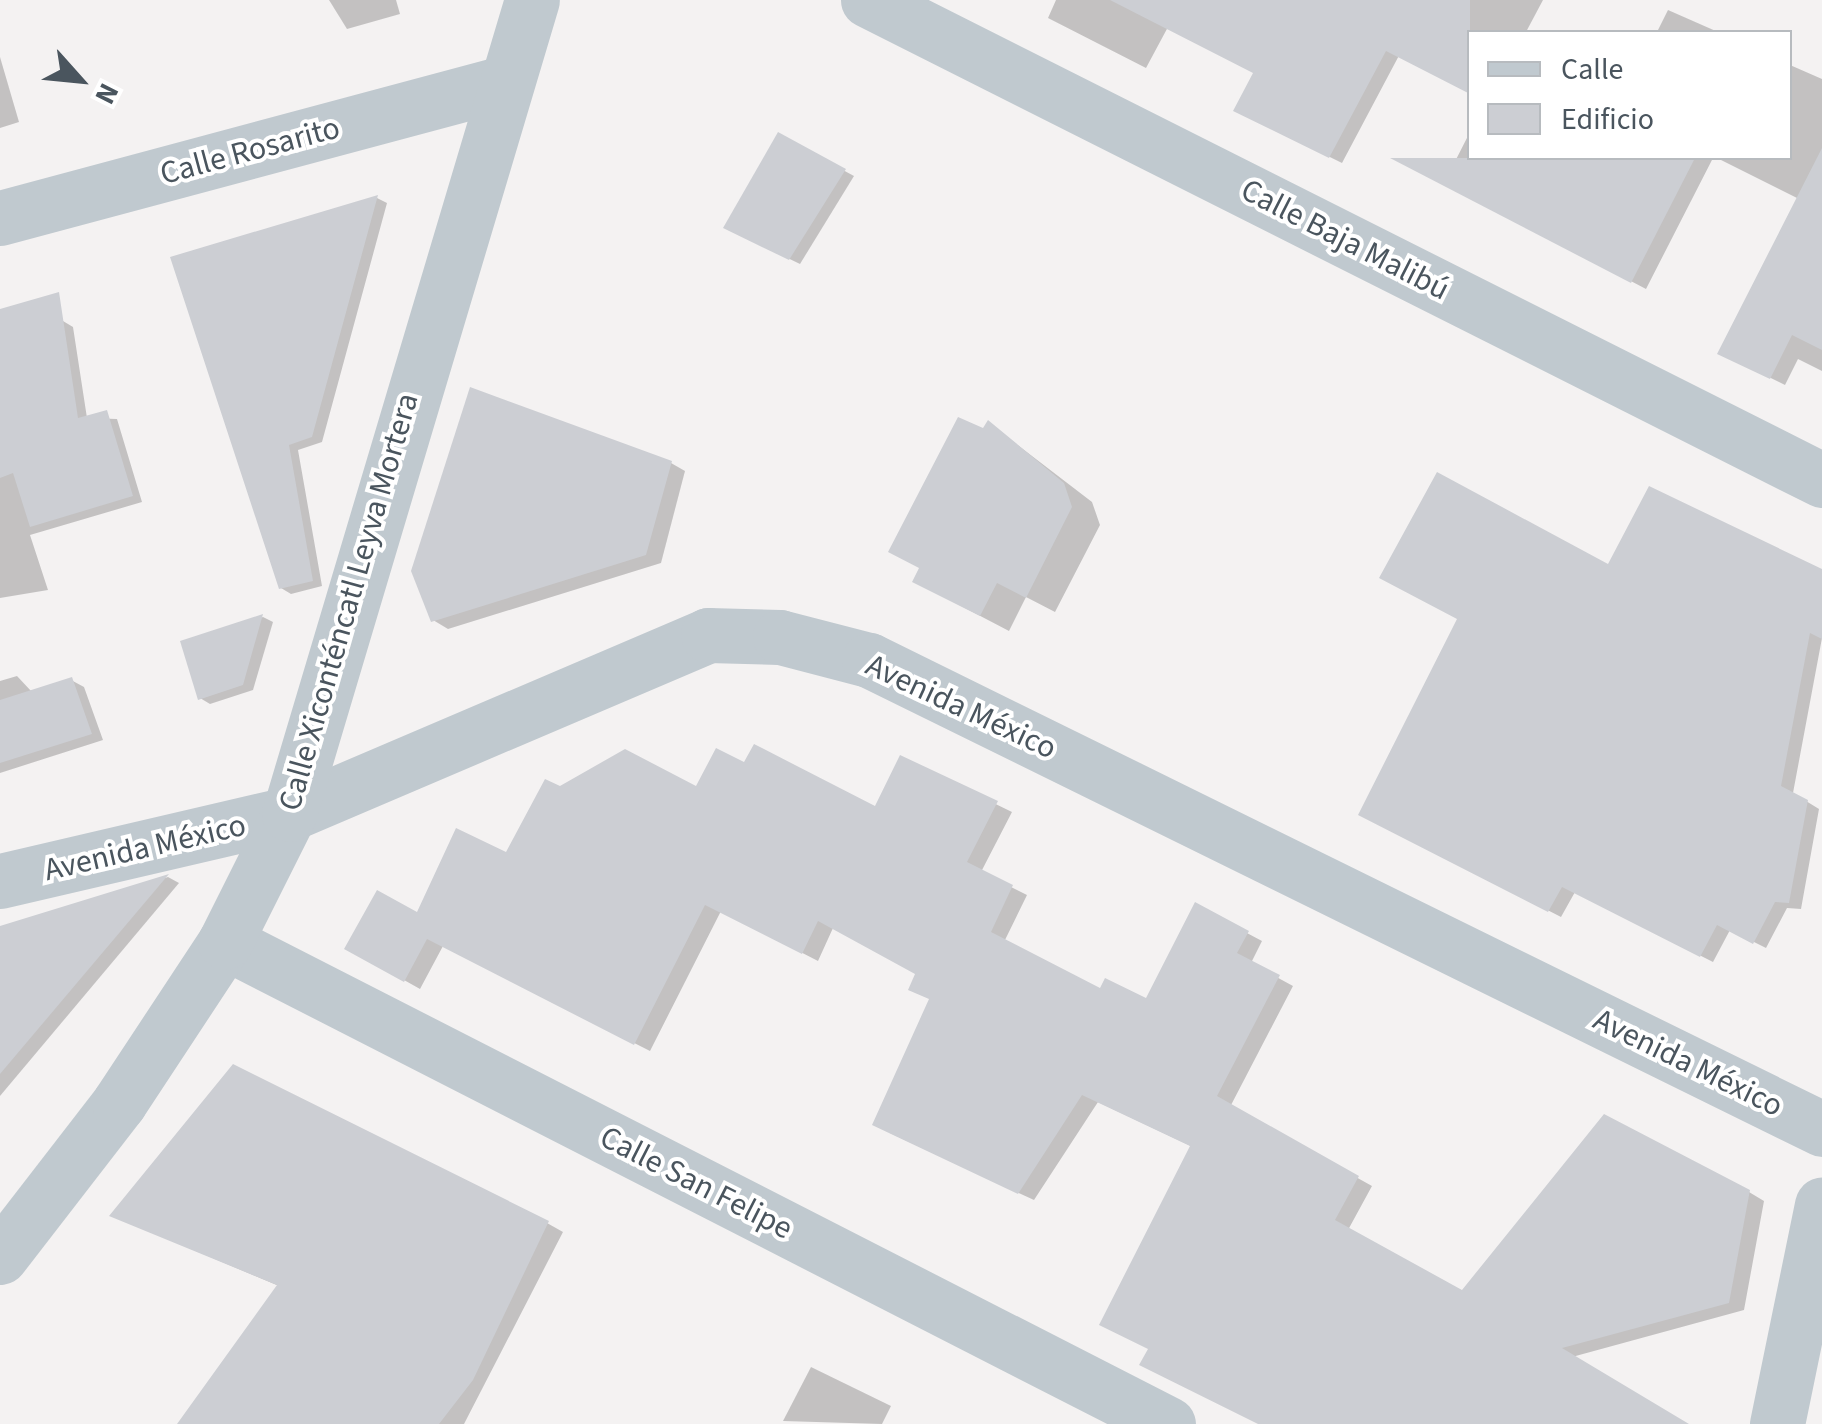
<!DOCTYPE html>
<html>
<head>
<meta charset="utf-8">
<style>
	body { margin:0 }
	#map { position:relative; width:1822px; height:1424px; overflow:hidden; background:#f4f2f2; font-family:"Source Sans 3",sans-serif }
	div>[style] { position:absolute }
	.shadow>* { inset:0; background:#0003 }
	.building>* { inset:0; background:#ccced3 }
	.minor>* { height:55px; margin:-27.5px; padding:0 27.5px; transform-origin:27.5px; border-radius:27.5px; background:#c0c9cf }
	span { translate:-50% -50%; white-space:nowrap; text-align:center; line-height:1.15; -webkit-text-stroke:8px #fff; paint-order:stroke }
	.street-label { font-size:32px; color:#4a555e }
	.legend { position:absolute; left:1467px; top:30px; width:325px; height:130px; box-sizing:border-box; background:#fff; border:2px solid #b7bbbf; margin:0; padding:12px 18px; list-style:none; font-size:30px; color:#4a555e }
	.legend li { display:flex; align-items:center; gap:20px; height:50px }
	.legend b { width:50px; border:2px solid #b7bbbf }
	.north { position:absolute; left:30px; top:30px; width:100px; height:100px; -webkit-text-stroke:8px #fff; paint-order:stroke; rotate:117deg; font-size:28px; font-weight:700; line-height:40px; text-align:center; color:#4a555e }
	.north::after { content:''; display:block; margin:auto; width:35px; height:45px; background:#4a555e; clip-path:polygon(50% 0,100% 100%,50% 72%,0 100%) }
</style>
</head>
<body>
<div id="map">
	<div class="shadow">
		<i style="clip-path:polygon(329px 0,396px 0,400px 14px,347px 29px)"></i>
		<i style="clip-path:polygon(1056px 0,1543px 0,1526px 32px,1470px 32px,1403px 48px,1342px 163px,1249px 117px,1256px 72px,1168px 27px,1146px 68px,1048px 18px)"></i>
		<i style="clip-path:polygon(1668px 10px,1718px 32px,1657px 32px)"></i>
		<i style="clip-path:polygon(0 57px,19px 122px,0 128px)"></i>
		<i style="clip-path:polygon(1790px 65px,1822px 79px,1822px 371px,1798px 359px,1785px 385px,1734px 360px,1799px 199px,1717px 158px,1790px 158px)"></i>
		<i style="clip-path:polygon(1470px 132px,1470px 158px,1713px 158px,1646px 289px,1444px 183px)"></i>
		<i style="clip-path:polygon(778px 135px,854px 176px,800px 264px,736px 233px)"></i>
		<i style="clip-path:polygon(377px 198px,387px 203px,322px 442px,298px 450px,322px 586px,291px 594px,281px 588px,173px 259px)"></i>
		<i style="clip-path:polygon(63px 321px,73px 327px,87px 418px,117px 419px,142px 502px,30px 535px,48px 590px,0 598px,0 344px)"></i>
		<i style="clip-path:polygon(989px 423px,1092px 502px,1100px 525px,1055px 612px,1026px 597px,1009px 631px,944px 597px)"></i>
		<i style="clip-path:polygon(671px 463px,685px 471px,661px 563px,448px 629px,433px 620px)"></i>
		<i style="clip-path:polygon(1609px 567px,1822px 573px,1822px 638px,1793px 793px,1819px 809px,1801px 909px,1787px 908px,1766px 948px,1730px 930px,1713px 962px,1575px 892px,1561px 917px,1373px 821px)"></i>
		<i style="clip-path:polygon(263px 617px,273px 622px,253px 690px,210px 704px,200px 698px,183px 643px)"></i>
		<i style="clip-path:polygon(17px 676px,32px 692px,71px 680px,84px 687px,103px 740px,0 773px,0 681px)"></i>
		<i style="clip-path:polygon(901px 758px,1012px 812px,981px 872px,1027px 895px,1004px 942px,1101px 991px,1147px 1001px,1196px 906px,1262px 941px,1251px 963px,1293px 986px,1230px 1107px,1372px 1186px,1348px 1230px,1462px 1293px,1749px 1192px,1764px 1201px,1744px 1310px,1572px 1357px,1678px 1424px,1260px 1424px,1151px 1349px,1193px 1147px,1098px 1102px,1034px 1200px,890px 1133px,932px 1000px,918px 973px,833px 928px,818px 961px,721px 911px,650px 1051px,443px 946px,420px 989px,347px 948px,418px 916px,507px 855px,560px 789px,697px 789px,746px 766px,876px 810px)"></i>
		<i style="clip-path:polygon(168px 877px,179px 883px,0 1096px,0 931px)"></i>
		<i style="clip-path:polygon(113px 1216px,547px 1223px,563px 1232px,464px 1424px,180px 1424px,279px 1286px)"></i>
		<i style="clip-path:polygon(811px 1367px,891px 1406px,882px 1424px,783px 1421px)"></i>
	</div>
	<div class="building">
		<i style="clip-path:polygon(1110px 0,1470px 0,1470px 94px,1386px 51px,1329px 158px,1233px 111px,1253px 73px)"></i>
		<i style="clip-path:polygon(778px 132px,846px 169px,789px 260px,723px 228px)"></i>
		<i style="clip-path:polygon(1822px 148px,1822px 350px,1792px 335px,1770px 379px,1717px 354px)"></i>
		<i style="clip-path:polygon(1390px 158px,1695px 158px,1631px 283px)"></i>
		<i style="clip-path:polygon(378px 195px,312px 437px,289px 445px,313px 581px,279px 589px,170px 257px)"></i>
		<i style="clip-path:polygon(59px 292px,78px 418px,107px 410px,133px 496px,30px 527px,13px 473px,0 478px,0 309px)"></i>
		<i style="clip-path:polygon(470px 387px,672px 461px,646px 555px,431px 622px,411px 571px)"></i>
		<i style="clip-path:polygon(958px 417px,983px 428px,988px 420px,1064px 483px,1072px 507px,1026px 598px,997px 583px,980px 616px,912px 582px,919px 568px,888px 552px)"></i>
		<i style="clip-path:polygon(1437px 472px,1608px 564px,1649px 486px,1822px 569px,1822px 639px,1810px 633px,1781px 786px,1808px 800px,1789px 903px,1775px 902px,1753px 944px,1717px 925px,1700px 957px,1562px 887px,1548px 912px,1358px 815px,1457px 619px,1379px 578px)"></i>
		<i style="clip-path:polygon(263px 614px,243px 685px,198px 700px,180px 641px)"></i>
		<i style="clip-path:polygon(72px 677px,92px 734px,0 763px,0 700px)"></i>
		<i style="clip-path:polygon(754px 744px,875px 806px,900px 755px,998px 801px,967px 862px,1013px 885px,991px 932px,1100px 988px,1105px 978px,1146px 998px,1195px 902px,1249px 931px,1237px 953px,1280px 975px,1217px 1096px,1359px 1176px,1335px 1220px,1462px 1290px,1604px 1114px,1750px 1190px,1729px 1303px,1562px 1348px,1689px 1424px,1258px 1424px,1139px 1365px,1148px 1349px,1099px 1325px,1190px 1146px,1082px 1095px,1018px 1194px,872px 1125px,929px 999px,908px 990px,915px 974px,818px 921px,802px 954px,705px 905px,634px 1045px,427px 939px,404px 982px,344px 949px,377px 890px,417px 912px,456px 828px,506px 852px,545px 779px,560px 786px,625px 749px,696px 786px,716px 748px,744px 762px)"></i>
		<i style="clip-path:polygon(169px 874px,0 1074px,0 926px)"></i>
		<i style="clip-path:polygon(233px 1064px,549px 1221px,473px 1380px,439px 1424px,177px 1424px,277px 1285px,109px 1216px)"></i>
	</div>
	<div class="minor">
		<i style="left:868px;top:0;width:1068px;rotate:26.71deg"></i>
		<i style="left:0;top:218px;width:518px;rotate:-15deg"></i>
		<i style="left:0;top:881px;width:297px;rotate:-13.1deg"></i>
		<i style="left:289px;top:814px;width:456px;rotate:-23.1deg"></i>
		<i style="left:708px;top:635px;width:72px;rotate:1.6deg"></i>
		<i style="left:780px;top:637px;width:92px;rotate:14.5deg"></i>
		<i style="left:869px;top:660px;width:1062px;rotate:26.2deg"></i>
		<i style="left:225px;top:942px;width:1059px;rotate:27.07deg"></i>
		<i style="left:0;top:1257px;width:195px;rotate:-52.3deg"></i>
		<i style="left:119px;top:1103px;width:193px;rotate:-56.6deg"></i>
		<i style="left:225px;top:942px;width:143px;rotate:-63.4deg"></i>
		<i style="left:289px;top:814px;width:849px;rotate:-73.38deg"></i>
		<i style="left:1777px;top:1424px;width:224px;rotate:-78.4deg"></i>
	</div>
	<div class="street-label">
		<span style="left:250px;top:151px;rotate:-15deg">Calle Rosarito</span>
		<span style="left:1345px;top:240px;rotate:27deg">Calle Baja Malibú</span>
		<span style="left:349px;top:602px;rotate:-74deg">Calle Xiconténcatl Leyva Mortera</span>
		<span style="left:961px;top:707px;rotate:25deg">Avenida México</span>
		<span style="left:145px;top:848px;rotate:-13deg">Avenida México</span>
		<span style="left:1688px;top:1063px;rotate:26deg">Avenida México</span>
		<span style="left:696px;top:1183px;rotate:27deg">Calle San Felipe</span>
	</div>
	<ul class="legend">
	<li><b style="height:12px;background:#c0c9cf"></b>Calle</li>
	<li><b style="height:28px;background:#ccced3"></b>Edificio</li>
	</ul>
	<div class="north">N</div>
</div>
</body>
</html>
